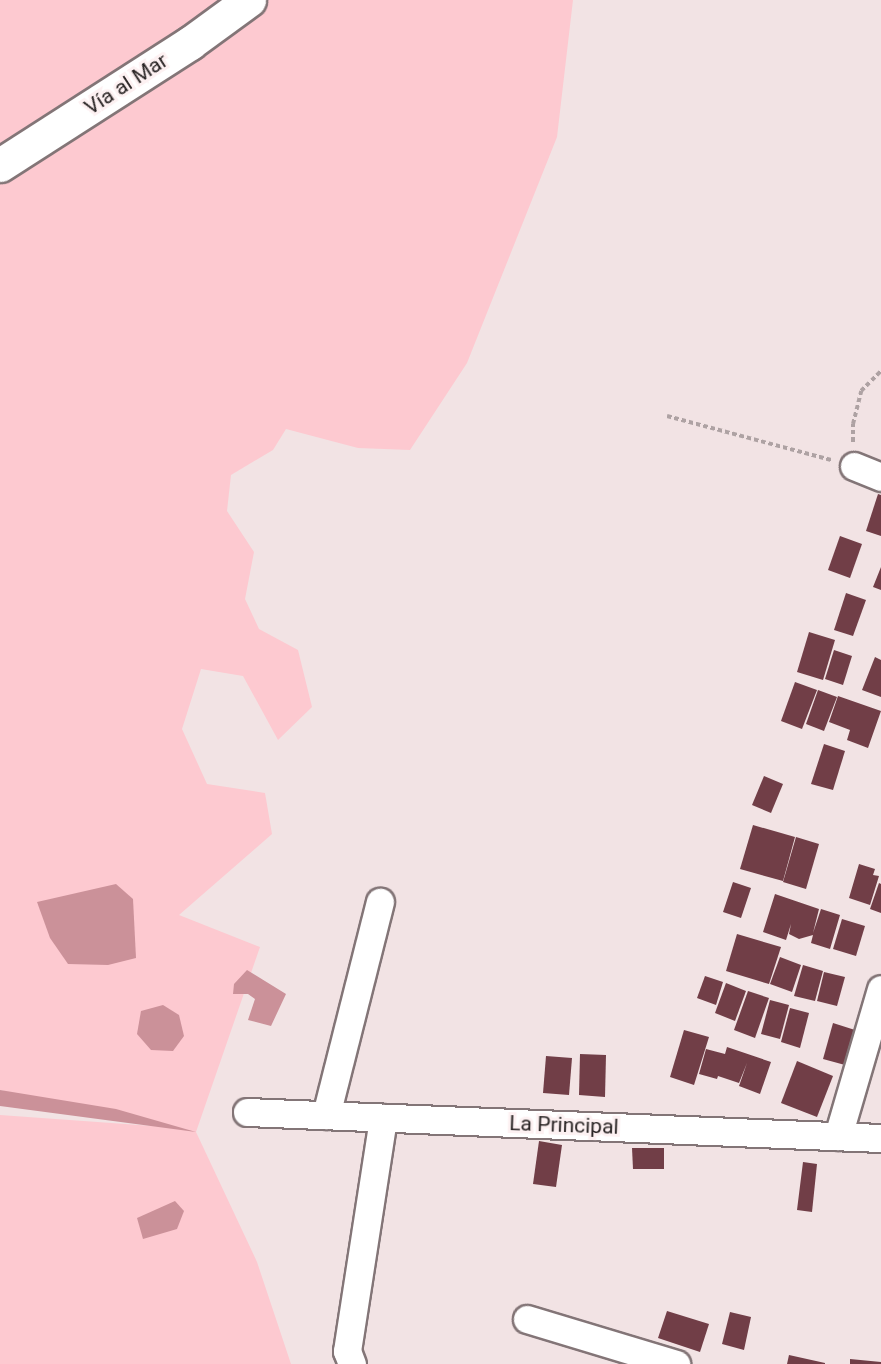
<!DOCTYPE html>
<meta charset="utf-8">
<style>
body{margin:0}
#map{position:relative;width:881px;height:1364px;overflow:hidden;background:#f2e3e4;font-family:Roboto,sans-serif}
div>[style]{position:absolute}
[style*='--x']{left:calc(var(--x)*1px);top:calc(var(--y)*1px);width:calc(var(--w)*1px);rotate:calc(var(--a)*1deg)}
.green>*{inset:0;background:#fdc9d0}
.water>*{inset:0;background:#cb9199}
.building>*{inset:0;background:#713e47}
.path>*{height:4px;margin-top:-2px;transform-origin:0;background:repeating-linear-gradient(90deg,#aea2a3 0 4.5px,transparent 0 7.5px)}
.roads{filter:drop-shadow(2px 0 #837577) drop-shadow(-2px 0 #837577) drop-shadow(0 2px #837577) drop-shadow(0 -2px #837577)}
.minor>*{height:27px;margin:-13.5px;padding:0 13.5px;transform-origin:13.5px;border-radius:13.5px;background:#fff}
.highway>*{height:33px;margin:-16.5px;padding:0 16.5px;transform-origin:16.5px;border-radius:16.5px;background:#fff}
span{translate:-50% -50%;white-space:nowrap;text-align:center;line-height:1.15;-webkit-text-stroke:6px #fdf1f2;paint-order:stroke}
.street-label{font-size:21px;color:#282323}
</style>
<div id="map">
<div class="green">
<div style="clip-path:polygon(0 0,573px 0,557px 137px,467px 363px,410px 450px,358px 448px,286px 429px,273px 450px,231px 475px,227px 511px,254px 552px,245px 599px,259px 629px,298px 650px,312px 707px,278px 740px,243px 676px,201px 669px,182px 729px,207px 784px,265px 793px,272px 834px,179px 915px,260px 947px,196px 1132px,257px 1262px,291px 1364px,0 1364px,0 1115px,153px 1126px,0 1090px)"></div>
</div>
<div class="water">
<div style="clip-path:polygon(116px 884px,133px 899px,136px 958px,108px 965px,68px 964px,50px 938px,37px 902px)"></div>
<div style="clip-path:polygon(247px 970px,286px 994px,271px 1026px,248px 1020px,255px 999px,248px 994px,233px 994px,234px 984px)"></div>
<div style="clip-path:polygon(163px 1005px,179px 1015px,184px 1036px,173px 1051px,151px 1050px,137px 1034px,141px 1011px)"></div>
<div style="clip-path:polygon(0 1090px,116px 1109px,196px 1132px,0 1106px)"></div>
<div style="clip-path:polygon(175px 1201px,184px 1211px,177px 1229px,143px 1239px,137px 1218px)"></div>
</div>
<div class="building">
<div style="clip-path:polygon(878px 494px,881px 495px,881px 536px,866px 531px)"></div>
<div style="clip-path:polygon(840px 536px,862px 544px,850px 578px,828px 570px)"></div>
<div style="clip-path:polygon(881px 567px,881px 590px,873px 587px)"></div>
<div style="clip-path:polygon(846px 593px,866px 600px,853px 636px,834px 630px)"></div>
<div style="clip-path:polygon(809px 632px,835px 640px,823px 680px,797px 672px)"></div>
<div style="clip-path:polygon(834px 650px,852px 656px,843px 685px,825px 679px)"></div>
<div style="clip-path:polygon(875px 657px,881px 660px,881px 697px,862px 690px)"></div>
<div style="clip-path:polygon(795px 682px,817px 690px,802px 729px,781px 721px)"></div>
<div style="clip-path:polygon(818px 690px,837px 697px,824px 731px,806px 724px)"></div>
<div style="clip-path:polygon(838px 696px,881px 711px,868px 748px,847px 740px,850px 730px,829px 722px)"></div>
<div style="clip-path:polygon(824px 744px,845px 751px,833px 790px,811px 784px)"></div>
<div style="clip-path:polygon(764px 776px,783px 784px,771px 813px,752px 805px)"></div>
<div style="clip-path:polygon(753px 825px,795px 837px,783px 881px,740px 869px)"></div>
<div style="clip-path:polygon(796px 837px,819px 844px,806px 889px,783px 882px)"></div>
<div style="clip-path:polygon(859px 864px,875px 869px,873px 875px,879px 876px,870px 905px,849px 898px)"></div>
<div style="clip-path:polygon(733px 882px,751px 888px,741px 918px,723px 912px)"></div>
<div style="clip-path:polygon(879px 883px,881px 884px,881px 913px,870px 909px)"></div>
<div style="clip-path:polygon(775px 894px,819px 909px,813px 933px,821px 909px,840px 915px,830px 949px,811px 943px,813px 935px,799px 939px,789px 934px,791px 924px,786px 940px,763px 932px)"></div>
<div style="clip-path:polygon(842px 919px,865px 926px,856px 956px,833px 949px)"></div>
<div style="clip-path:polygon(737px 934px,781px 947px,769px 984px,726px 971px)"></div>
<div style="clip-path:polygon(780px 957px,801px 965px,792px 992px,770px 984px)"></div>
<div style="clip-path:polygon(803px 965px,823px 971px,815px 1001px,794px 996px)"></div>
<div style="clip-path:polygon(824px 972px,845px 977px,837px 1006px,817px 1001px)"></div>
<div style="clip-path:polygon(705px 976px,723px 982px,716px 1005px,697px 998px)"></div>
<div style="clip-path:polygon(726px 983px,746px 991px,735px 1021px,715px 1013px)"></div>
<div style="clip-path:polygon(748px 991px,769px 998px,755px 1038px,734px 1030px)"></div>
<div style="clip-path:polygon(770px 1000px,789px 1005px,780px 1039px,761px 1034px)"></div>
<div style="clip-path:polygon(790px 1008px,809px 1013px,800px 1048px,781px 1042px)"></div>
<div style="clip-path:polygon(833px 1023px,855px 1030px,845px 1065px,823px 1059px)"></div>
<div style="clip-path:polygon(684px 1030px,709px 1037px,694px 1085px,670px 1077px)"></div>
<div style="clip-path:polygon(727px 1047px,771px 1062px,760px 1094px,739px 1086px,747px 1063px,739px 1083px,718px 1076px,717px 1079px,699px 1074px,706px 1049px,725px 1054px)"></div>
<div style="clip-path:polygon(580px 1054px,606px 1055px,605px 1097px,579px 1095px)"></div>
<div style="clip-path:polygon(546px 1056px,572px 1058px,569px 1095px,543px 1093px)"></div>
<div style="clip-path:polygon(797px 1061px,833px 1076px,817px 1117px,781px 1103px)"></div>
<div style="clip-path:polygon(539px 1141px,562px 1145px,556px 1187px,533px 1184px)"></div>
<div style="clip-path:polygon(632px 1148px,664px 1148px,664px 1169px,633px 1169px)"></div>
<div style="clip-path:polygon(803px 1162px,817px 1164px,812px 1212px,797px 1210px)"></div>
<div style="clip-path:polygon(667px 1311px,709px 1324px,700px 1352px,658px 1338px)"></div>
<div style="clip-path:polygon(730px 1312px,751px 1317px,744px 1350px,722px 1344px)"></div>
<div style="clip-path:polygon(789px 1355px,825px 1363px,825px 1364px,787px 1364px)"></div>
<div style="clip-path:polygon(850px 1359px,881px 1362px,881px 1364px,850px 1364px)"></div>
</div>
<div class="path">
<div style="--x:667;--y:416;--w:170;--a:15"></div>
<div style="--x:853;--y:442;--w:18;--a:-90"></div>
<div style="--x:853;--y:424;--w:34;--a:-76"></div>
<div style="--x:861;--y:391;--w:28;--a:-45"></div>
</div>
<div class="roads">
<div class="minor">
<div style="--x:854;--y:466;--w:29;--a:22"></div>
<div style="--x:247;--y:1112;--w:635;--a:2.35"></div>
<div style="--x:326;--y:1115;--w:220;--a:-75.8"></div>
<div style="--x:838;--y:1136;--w:153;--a:-73.7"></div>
<div style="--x:527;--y:1319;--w:156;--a:16.8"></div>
<div style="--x:352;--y:1364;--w:14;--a:-111"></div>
<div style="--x:347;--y:1351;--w:236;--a:-81.2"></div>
</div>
<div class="highway">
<div style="--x:0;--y:165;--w:226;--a:-32.7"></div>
<div style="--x:190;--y:43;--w:73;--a:-36.1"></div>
</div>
</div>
<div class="street-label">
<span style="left:126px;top:84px;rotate:-33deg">Vía al Mar</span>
<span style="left:564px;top:1125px;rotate:2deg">La Principal</span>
</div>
</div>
